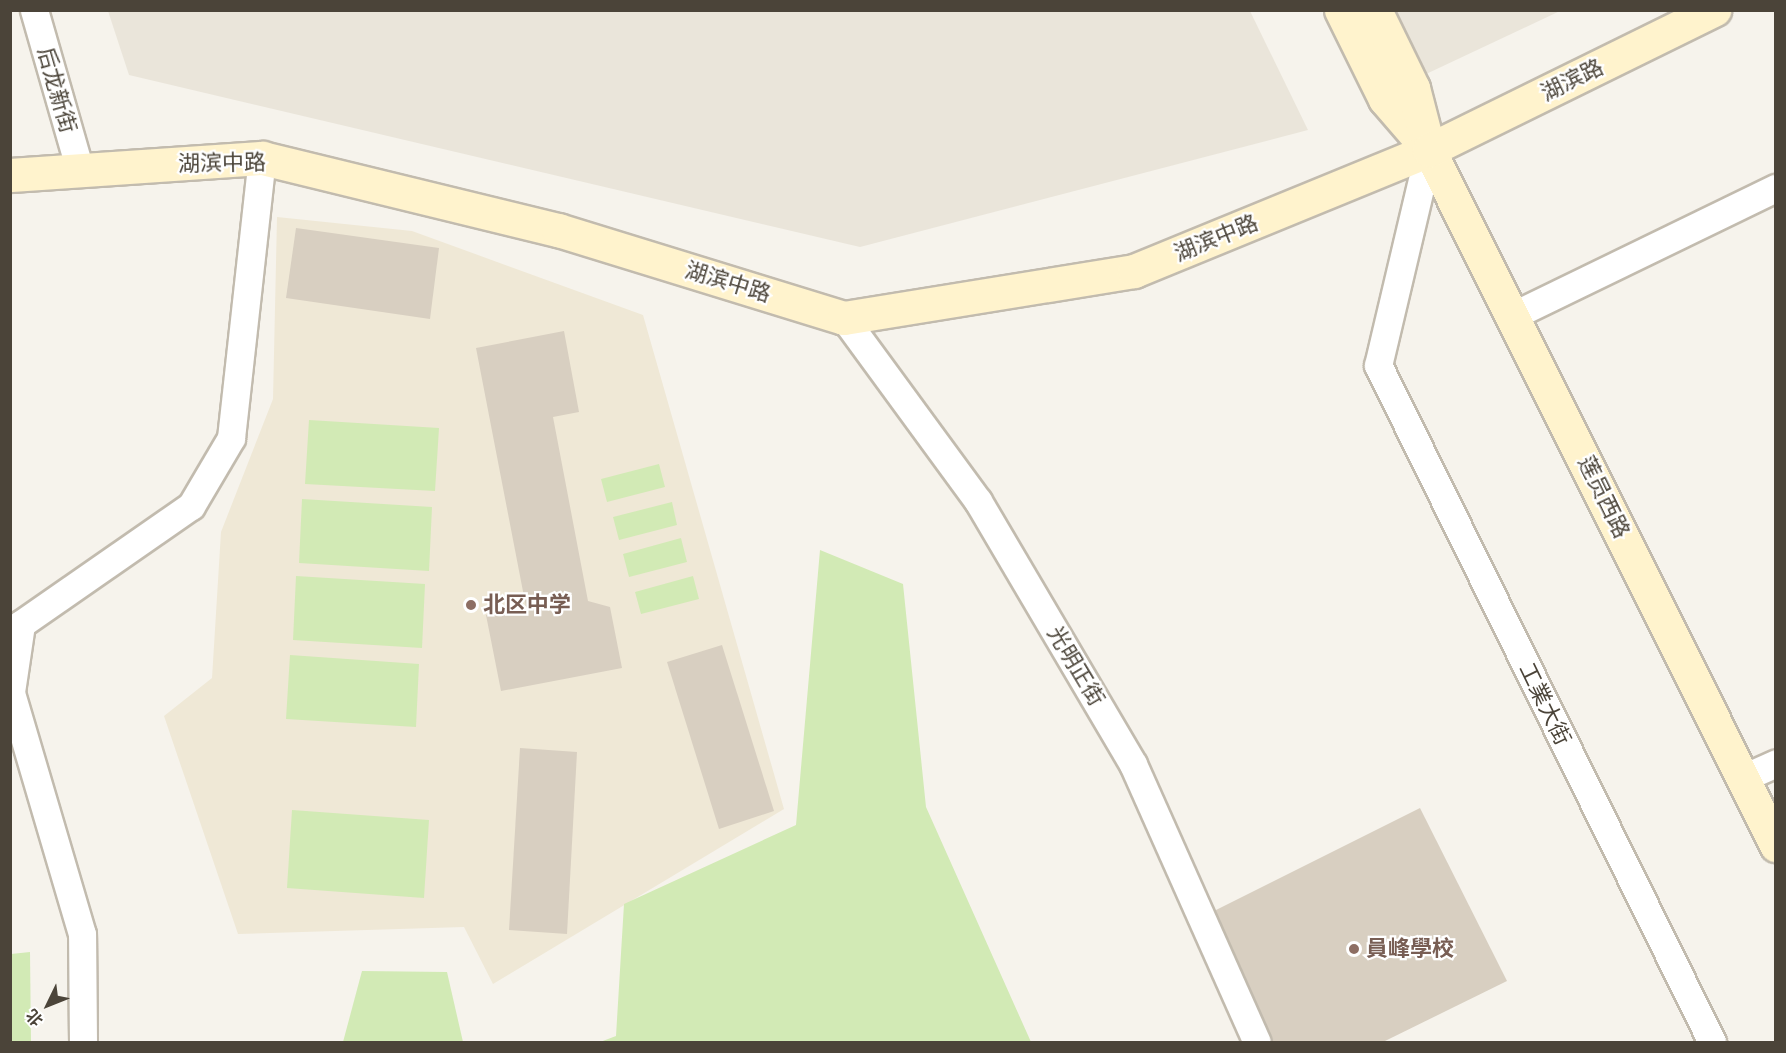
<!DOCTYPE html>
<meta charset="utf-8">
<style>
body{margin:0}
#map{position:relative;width:1786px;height:1053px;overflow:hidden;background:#f6f3ec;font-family:Cabin,"Noto Sans SC",sans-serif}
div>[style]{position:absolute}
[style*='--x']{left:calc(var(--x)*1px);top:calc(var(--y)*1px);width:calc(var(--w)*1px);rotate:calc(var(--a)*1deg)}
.residential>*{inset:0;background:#eae5da}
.education>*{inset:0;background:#efe8d6}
.green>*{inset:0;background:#d2eab5}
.building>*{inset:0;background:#d8cfc1}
.roads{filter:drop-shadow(2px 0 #c2bbae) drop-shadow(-2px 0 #c2bbae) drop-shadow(0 2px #c2bbae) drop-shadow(0 -2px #c2bbae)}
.street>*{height:27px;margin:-13.5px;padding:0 13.5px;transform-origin:13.5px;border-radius:13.5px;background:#fff}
.secondary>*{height:33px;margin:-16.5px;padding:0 16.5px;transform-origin:16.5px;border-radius:16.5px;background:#fff3cd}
.dots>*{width:16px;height:16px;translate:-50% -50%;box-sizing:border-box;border:3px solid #fff;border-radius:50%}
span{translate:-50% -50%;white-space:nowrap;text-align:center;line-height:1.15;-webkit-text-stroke:4.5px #fff;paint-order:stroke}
.street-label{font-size:22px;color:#4b4439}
.education-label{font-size:22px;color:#785e54;font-weight:700}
.left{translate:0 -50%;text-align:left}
.frame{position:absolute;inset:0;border:12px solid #4b4439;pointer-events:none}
.north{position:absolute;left:18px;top:975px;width:60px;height:60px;-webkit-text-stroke:4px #fff;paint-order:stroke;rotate:227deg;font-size:16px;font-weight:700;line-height:24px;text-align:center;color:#4b4439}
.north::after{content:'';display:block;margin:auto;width:21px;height:27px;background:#4b4439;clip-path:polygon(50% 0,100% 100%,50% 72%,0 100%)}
</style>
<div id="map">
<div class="residential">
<div style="clip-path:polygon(108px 11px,1250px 11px,1308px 130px,860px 247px,129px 75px)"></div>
<div style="clip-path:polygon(1397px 11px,1560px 11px,1424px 75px)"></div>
</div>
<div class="education">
<div style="clip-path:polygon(277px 217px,412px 231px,643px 315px,784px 809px,493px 984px,464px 927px,238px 934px,164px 716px,212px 678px,221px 532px,273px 399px)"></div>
</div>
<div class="green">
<div style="clip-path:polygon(309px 420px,439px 428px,435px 491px,305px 484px)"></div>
<div style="clip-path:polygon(659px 464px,665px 487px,607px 502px,601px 479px)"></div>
<div style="clip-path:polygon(302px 499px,432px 507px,429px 571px,299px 563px)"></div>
<div style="clip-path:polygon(672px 502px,677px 525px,619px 540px,613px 517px)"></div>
<div style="clip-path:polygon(681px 538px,687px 562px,629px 577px,623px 554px)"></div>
<div style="clip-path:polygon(820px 550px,903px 584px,926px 807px,1031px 1042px,600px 1042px,616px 1036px,624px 904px,796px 825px)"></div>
<div style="clip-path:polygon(296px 576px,425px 584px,422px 648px,293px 640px)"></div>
<div style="clip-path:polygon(693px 576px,699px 599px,641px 614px,635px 592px)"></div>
<div style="clip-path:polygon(290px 655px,419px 664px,416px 727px,286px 719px)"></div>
<div style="clip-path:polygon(292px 810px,429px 820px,424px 898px,287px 888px)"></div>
<div style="clip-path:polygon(30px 952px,31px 1042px,11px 1042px,11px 954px)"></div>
<div style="clip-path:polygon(362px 971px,447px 972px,463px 1042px,343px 1042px)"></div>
</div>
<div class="building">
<div style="clip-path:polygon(296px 228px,439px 248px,430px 319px,286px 298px)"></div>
<div style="clip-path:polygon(564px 331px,579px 412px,553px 417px,588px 601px,610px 607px,622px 668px,501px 691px,486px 615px,526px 607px,476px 348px)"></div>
<div style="clip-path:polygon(722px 645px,774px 811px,719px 829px,667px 662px)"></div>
<div style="clip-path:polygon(520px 748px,577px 752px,567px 934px,509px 930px)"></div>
<div style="clip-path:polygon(1420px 808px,1507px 981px,1383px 1042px,1265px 1042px,1202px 917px)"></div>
</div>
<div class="roads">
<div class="street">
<div style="--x:34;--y:10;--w:166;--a:74"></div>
<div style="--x:1429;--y:150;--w:221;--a:103.3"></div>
<div style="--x:1378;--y:365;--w:755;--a:63.74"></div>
<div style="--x:1514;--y:315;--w:291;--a:-25.9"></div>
<div style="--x:844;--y:318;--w:227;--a:53.8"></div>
<div style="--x:978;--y:501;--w:305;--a:59.5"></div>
<div style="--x:1133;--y:764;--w:304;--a:66"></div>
<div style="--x:1743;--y:778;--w:36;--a:-24"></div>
<div style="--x:83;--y:1042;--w:108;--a:-90.5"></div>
<div style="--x:82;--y:934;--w:252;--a:-106.4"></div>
<div style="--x:11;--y:692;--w:69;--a:-81.6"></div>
<div style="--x:21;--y:624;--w:207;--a:-34.8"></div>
<div style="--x:191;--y:506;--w:79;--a:-59.5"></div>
<div style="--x:231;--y:438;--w:282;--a:-83.7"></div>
</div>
<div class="secondary">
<div style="--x:1341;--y:10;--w:99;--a:63.7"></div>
<div style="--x:1385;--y:99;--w:60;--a:49.1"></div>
<div style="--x:1375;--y:10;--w:87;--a:64"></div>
<div style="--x:1413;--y:88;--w:64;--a:75.5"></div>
<div style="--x:1429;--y:150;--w:777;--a:63.47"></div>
<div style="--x:10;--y:175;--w:253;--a:-3.9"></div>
<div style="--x:262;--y:158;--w:305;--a:13.7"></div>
<div style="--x:558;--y:230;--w:299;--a:17.1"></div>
<div style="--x:844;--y:318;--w:294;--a:-9.2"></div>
<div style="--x:1134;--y:271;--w:319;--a:-22.3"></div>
<div style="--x:1429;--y:150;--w:318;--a:-26.2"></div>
</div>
</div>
<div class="dots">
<div style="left:471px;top:605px;background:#8d6e63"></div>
<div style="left:1354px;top:949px;background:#8d6e63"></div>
</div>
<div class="street-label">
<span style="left:1572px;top:80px;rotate:-26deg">湖滨路</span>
<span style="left:57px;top:90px;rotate:74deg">后龙新街</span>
<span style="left:222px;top:163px;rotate:-1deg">湖滨中路</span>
<span style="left:1216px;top:238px;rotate:-22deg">湖滨中路</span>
<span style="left:728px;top:282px;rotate:17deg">湖滨中路</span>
<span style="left:1604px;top:497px;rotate:64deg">莲员西路</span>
<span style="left:1076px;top:666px;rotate:59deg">光明正街</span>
<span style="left:1545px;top:704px;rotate:64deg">工業大街</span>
</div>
<div class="education-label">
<span class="left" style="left:483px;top:605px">北区中学</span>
<span class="left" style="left:1366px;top:949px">員峰學校</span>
</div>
<div class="frame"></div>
<div class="north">北</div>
</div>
